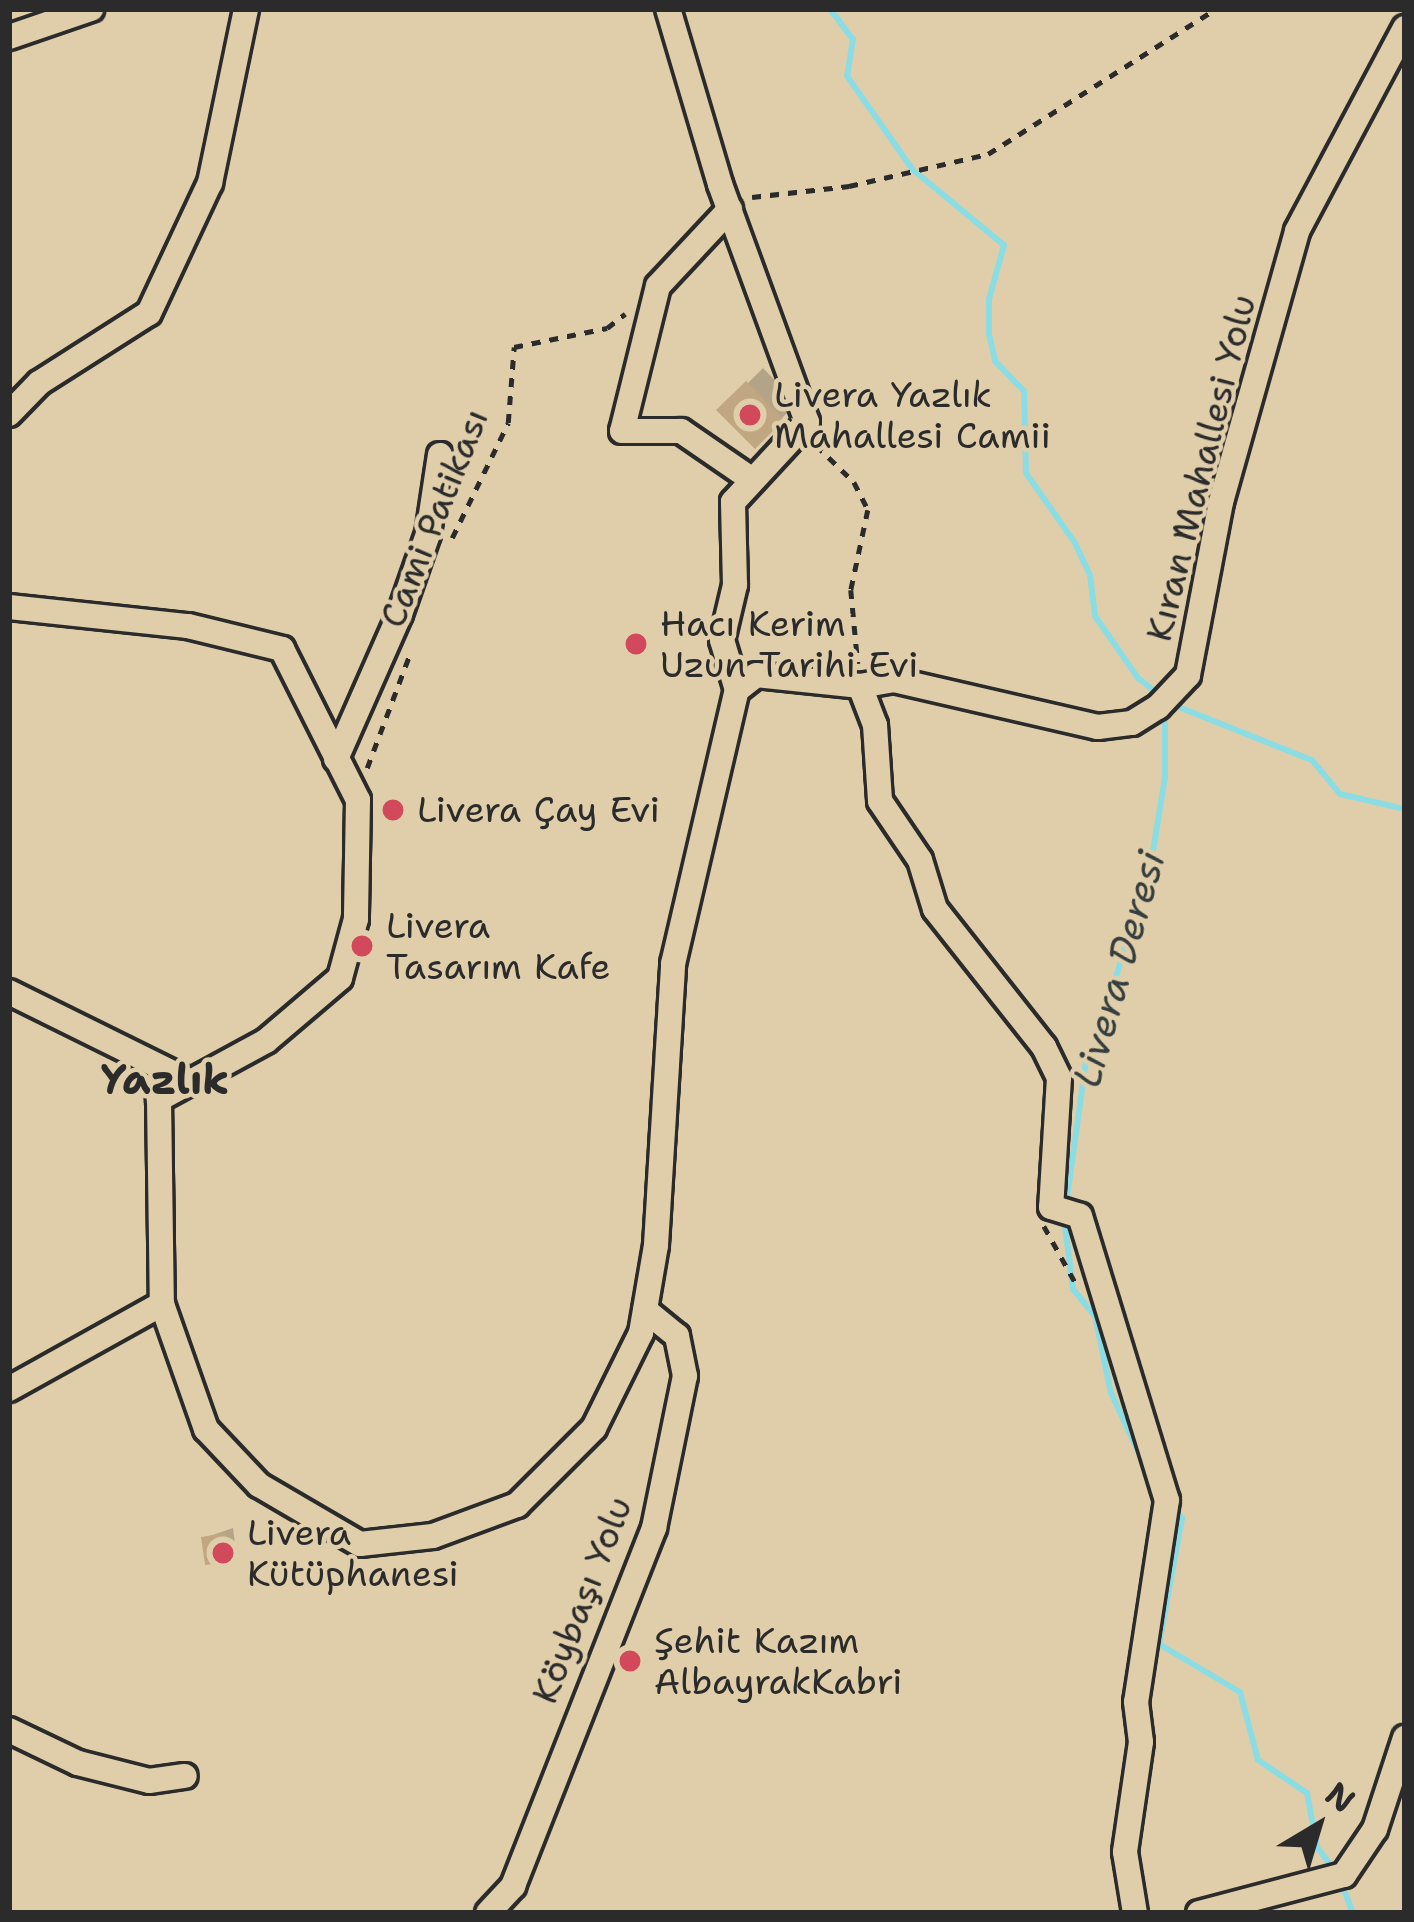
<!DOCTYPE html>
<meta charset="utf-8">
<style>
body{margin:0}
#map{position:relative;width:1414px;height:1922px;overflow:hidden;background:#e0ceab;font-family:"Shantell Sans",sans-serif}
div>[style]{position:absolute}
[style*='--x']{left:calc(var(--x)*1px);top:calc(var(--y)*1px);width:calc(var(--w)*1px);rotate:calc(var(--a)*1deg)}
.shadow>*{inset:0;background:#0003}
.stream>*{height:6px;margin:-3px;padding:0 3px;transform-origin:3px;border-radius:3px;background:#8cdde3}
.building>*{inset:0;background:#c1a781}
.path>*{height:4.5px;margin-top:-2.25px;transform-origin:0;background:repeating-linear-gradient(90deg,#2b2b2b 0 9px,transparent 0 18px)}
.roads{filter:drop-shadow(3px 0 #2b2b2b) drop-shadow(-3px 0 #2b2b2b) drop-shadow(0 3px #2b2b2b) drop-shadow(0 -3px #2b2b2b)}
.minor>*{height:24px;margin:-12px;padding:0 12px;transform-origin:12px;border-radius:12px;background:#e0ceab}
.dots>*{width:33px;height:33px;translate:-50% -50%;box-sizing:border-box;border:6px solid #e0ceab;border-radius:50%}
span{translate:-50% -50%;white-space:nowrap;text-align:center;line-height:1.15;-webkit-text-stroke:9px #e0ceab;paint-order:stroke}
.poi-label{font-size:36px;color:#2b2b2b}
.left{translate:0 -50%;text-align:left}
.street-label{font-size:36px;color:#2b2b2b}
.water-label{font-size:39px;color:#353d3d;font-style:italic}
.quarter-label{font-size:42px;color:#2b2b2b;font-weight:700}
.frame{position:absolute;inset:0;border:12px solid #2b2b2b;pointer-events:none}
.north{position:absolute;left:1258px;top:1766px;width:120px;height:120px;-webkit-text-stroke:9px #e0ceab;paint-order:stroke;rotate:38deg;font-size:33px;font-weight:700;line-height:48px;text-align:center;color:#2b2b2b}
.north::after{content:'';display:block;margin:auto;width:42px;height:54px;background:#2b2b2b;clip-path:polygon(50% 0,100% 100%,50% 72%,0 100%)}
</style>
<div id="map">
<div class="shadow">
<div style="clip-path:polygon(763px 368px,797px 403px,755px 445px,721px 410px)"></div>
<div style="clip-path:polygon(233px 1528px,236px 1552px,229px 1559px,204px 1538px)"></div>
</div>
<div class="stream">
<div style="--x:830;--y:9;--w:38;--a:53"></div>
<div style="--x:853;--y:39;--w:37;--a:99"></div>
<div style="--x:847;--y:76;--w:113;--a:55"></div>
<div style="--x:912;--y:169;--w:119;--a:39.6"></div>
<div style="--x:1004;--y:245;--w:56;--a:105.5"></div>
<div style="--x:989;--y:299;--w:35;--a:90"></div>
<div style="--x:989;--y:334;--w:28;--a:77"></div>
<div style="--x:995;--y:361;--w:42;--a:46"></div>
<div style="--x:1024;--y:391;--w:82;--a:88.6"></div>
<div style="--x:1026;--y:473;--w:85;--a:55"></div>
<div style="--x:1075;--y:543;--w:35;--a:65"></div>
<div style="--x:1090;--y:575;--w:41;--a:83"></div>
<div style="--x:1095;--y:616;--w:75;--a:55.3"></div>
<div style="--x:1138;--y:678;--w:29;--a:38"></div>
<div style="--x:1171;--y:704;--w:152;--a:21.7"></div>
<div style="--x:1312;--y:760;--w:44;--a:50.5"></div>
<div style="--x:1340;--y:794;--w:67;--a:13"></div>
<div style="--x:1066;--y:1205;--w:145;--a:-82.1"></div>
<div style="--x:1086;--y:1061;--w:50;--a:-59.8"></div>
<div style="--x:1111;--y:1018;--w:31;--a:-86"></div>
<div style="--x:1113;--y:987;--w:142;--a:-73.6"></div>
<div style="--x:1153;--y:851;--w:75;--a:-80.8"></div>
<div style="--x:1165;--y:777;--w:68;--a:-90"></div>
<div style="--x:1064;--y:1218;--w:72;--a:82.8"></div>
<div style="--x:1073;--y:1289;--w:35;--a:51"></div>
<div style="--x:1095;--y:1316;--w:79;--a:78.3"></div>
<div style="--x:1111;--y:1393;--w:81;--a:65"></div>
<div style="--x:1172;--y:1507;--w:15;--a:48"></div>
<div style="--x:1182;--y:1518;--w:128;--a:100.3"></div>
<div style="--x:1159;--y:1644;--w:94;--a:30.7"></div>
<div style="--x:1240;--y:1692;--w:70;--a:75.2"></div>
<div style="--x:1258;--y:1760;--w:59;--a:34"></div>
<div style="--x:1307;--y:1793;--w:55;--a:79.5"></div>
<div style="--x:1317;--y:1847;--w:30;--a:53"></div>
<div style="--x:1341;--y:1882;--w:33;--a:69"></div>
</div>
<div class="building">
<div style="clip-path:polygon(746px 381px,784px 420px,755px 449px,716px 410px)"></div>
<div style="clip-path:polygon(226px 1533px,231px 1562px,205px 1565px,201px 1537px)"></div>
</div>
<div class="path">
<div style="--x:752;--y:197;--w:98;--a:-6.5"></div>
<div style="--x:849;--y:186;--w:143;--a:-13"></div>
<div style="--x:988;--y:154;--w:270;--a:-32.5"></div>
<div style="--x:816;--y:445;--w:53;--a:44.2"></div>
<div style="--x:854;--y:482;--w:31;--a:63"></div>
<div style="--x:868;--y:510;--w:82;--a:102"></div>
<div style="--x:851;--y:590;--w:74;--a:84.6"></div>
<div style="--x:452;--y:538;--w:128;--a:-64"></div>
<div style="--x:508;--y:423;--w:76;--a:-85.5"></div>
<div style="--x:514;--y:347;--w:95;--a:-11.5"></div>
<div style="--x:607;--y:328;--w:23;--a:-38"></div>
<div style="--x:367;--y:768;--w:120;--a:-69.4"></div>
<div style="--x:1044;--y:1226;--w:64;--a:61"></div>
</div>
<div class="roads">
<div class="minor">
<div style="--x:9;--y:37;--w:87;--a:-18.9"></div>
<div style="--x:730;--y:209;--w:105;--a:133.1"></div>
<div style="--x:658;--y:286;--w:149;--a:103.9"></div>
<div style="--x:622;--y:431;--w:59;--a:0"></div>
<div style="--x:681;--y:431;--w:85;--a:34.4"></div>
<div style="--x:9;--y:414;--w:43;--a:-45.9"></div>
<div style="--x:39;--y:383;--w:130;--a:-32.5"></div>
<div style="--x:149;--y:313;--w:144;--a:-64.9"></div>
<div style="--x:210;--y:183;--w:178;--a:-78.3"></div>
<div style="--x:9;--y:607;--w:180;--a:6.1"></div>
<div style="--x:188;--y:626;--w:97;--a:13.7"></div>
<div style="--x:282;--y:649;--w:169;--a:63.3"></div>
<div style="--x:358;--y:800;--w:119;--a:91"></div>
<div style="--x:356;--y:919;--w:61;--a:105.2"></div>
<div style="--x:340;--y:978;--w:97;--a:139.6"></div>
<div style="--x:266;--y:1041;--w:122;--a:151.5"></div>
<div style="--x:159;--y:1099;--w:205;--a:89.2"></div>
<div style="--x:162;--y:1304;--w:133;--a:70.6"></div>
<div style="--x:206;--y:1429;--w:77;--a:46.6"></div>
<div style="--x:259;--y:1485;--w:117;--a:30.3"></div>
<div style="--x:360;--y:1544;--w:73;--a:-6.3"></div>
<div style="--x:433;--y:1536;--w:90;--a:-20.3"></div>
<div style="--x:517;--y:1505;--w:109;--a:-45"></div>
<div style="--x:594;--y:1428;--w:106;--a:-63.7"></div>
<div style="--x:641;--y:1333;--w:89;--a:-80.3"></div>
<div style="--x:656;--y:1245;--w:282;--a:-86.5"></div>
<div style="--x:673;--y:964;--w:281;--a:-76.9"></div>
<div style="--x:737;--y:690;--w:52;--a:-106.7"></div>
<div style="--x:722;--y:640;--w:57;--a:-76.7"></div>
<div style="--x:735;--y:585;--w:83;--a:-91.4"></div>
<div style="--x:733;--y:502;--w:109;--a:-47.2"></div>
<div style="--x:807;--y:422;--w:253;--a:-110.1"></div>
<div style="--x:720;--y:184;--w:183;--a:-106.5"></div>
<div style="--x:860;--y:686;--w:42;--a:69"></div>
<div style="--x:875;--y:725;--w:76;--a:86.2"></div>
<div style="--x:880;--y:801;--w:71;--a:55.9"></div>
<div style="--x:920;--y:860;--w:51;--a:73"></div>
<div style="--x:935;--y:909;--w:176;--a:51.7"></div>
<div style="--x:1044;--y:1047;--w:34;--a:64"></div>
<div style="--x:1059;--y:1078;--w:129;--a:93.5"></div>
<div style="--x:1051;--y:1207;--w:30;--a:17"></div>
<div style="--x:1080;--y:1216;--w:297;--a:73"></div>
<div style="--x:1167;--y:1500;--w:204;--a:98.7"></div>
<div style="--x:1136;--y:1702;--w:40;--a:82.9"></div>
<div style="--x:1141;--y:1742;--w:111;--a:98.3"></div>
<div style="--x:1125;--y:1852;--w:62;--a:80.7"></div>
<div style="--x:737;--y:690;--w:24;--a:-38"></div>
<div style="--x:756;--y:675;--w:105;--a:6"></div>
<div style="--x:860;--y:686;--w:35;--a:-10"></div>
<div style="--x:894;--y:680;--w:209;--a:13"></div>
<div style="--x:1098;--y:727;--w:34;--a:-7"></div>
<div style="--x:1132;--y:723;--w:31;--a:-32"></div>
<div style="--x:1158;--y:707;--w:44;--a:-46.8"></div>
<div style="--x:1188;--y:675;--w:176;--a:-79.2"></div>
<div style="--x:1221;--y:502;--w:281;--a:-74.3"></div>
<div style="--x:1297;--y:231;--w:230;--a:-62"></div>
<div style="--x:336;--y:759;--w:158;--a:-66.2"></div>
<div style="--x:400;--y:614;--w:85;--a:-70.7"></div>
<div style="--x:428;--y:534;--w:80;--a:-81.4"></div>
<div style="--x:9;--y:992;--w:196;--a:26.3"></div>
<div style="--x:9;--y:1389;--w:175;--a:-29.1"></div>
<div style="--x:9;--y:1730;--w:76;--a:25.6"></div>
<div style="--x:78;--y:1763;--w:73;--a:14.2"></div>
<div style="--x:149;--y:1781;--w:36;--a:-8"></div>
<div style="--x:488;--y:1913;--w:37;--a:-47"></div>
<div style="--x:513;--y:1886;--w:385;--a:-68.5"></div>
<div style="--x:654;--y:1528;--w:155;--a:-78.5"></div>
<div style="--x:685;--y:1376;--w:41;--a:-101.3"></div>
<div style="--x:677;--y:1336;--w:41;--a:-140.9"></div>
<div style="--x:1199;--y:1913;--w:150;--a:-14.7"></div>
<div style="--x:1344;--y:1875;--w:55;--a:-56"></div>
<div style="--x:1375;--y:1829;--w:96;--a:-71.8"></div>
</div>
</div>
<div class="dots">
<div style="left:750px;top:415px;background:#d1495b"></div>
<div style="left:636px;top:644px;background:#d1495b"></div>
<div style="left:393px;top:810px;background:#d1495b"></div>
<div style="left:362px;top:946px;background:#d1495b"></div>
<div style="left:223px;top:1553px;background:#d1495b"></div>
<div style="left:630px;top:1661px;background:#d1495b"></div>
</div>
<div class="poi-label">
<span class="left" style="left:774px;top:415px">Livera Yazlık<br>Mahallesi Camii</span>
<span class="left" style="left:660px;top:644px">Hacı Kerim<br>Uzun Tarihi Evi</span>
<span class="left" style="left:417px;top:810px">Livera Çay Evi</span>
<span class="left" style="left:386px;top:946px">Livera<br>Tasarım Kafe</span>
<span class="left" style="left:247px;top:1553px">Livera<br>Kütüphanesi</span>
<span class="left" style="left:654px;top:1661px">Şehit Kazım<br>AlbayrakKabri</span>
</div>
<div class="street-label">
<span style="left:1201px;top:468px;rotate:-76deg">Kıran Mahallesi Yolu</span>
<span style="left:434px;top:518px;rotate:-68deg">Cami Patikası</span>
<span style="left:582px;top:1600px;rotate:-69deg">Köybaşı Yolu</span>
</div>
<div class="water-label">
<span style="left:1119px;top:969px;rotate:-74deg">Livera Deresi</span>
</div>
<div class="quarter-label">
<span style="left:165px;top:1079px">Yazlık</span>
</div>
<div class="frame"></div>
<div class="north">N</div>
</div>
